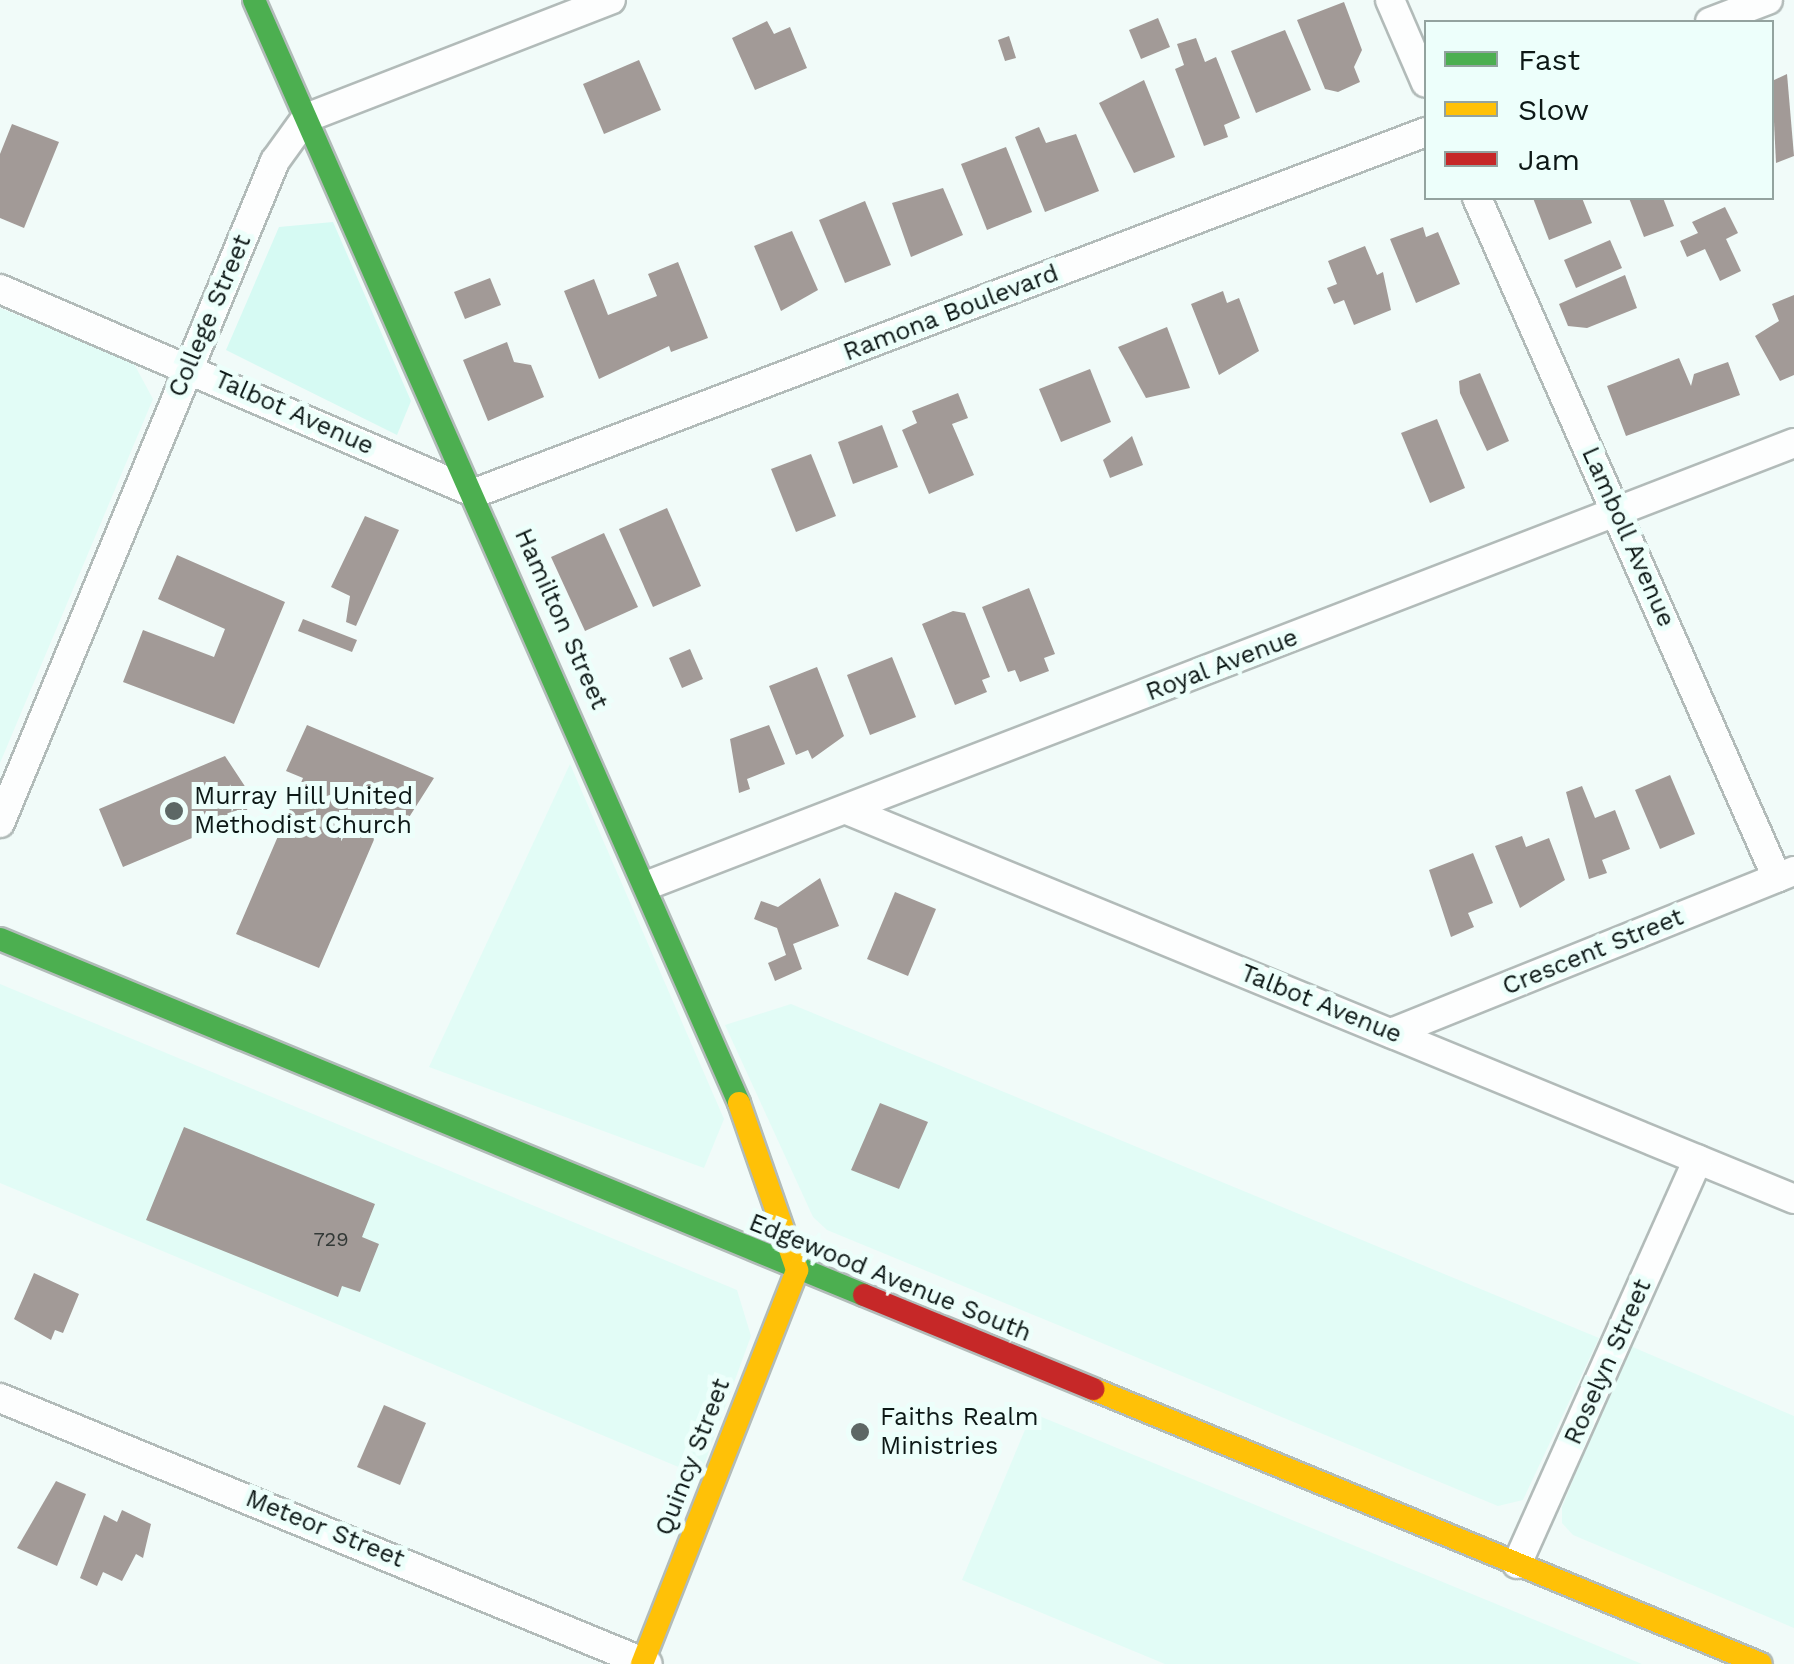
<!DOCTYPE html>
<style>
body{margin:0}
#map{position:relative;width:1794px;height:1664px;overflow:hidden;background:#f1fbf9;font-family:"Work Sans",sans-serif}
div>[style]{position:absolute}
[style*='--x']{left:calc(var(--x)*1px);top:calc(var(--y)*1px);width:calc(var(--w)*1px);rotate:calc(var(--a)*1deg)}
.built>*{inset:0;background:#e2fcf6}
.green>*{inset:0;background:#d6faf3}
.building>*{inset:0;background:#a29a97}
.roads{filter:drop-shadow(2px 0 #b2bbb9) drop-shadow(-2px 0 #b2bbb9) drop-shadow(0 2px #b2bbb9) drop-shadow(0 -2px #b2bbb9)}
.street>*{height:28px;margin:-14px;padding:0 14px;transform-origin:14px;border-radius:14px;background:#fdfefe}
.fast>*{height:22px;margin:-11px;padding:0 11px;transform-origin:11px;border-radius:11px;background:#4caf50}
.slow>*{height:22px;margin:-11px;padding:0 11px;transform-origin:11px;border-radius:11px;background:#ffc107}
.jam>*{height:22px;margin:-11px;padding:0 11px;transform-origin:11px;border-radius:11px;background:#c62828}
.dots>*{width:28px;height:28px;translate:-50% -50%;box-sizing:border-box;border:5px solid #edfffb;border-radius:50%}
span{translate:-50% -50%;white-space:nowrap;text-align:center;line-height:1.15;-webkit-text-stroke:10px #edfffb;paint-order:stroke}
.number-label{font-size:20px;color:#323836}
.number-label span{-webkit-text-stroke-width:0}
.street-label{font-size:25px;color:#0d1816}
.poi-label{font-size:25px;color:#0d1816}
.left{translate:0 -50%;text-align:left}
.legend{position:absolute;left:1424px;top:20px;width:350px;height:180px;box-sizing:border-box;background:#edfffb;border:2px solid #93a39f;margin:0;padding:12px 18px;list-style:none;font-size:30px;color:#0d1816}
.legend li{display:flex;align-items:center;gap:20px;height:50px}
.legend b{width:50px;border:2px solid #93a39f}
</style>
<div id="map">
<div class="built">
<div style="clip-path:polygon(0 308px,133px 362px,153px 399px,0 763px)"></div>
<div style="clip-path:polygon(570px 764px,724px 1119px,704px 1168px,429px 1067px)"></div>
<div style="clip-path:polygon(0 984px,737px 1290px,751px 1336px,700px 1476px,0 1183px)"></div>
<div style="clip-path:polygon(791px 1004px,1599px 1338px,1523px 1500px,1498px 1506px,827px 1230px,813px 1217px,725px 1025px)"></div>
<div style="clip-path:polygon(1628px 1345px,1794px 1416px,1794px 1628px,1573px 1535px,1562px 1523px,1562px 1507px)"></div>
<div style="clip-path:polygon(1032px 1413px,1642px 1664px,1165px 1664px,962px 1580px)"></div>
</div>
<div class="green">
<div style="clip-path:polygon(333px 222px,411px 401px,397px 435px,226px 350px,279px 227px)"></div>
</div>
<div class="building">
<div style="clip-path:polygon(1344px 2px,1362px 50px,1354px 67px,1360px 82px,1338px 92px,1325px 89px,1297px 20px)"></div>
<div style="clip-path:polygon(1158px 18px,1170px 47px,1141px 59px,1129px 30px)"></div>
<div style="clip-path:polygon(767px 21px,774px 34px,790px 27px,807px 68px,755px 90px,732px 38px)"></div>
<div style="clip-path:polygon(1285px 30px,1311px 90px,1256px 113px,1231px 51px)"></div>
<div style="clip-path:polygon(1009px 36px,1016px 58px,1005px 61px,998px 40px)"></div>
<div style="clip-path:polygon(1196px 38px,1205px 62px,1216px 57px,1240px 118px,1224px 125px,1228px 137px,1204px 146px,1175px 69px,1184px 65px,1177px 44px)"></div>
<div style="clip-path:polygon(639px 60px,661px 110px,604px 134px,583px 84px)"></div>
<div style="clip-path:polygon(1787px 74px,1794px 156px,1776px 163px,1772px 81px)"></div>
<div style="clip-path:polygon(1144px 80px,1175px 157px,1134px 173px,1099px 103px)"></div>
<div style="clip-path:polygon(12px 124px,59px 142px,24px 228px,0 218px,0 154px)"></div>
<div style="clip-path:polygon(1039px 127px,1046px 143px,1076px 134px,1099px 191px,1045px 212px,1015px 137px)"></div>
<div style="clip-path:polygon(1006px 147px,1032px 212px,987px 230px,961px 164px)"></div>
<div style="clip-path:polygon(943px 188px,963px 235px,911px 257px,892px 203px)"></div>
<div style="clip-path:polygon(1533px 198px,1582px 198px,1592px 223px,1549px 240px)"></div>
<div style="clip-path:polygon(1629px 198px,1663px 198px,1674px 226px,1644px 237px)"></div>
<div style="clip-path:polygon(865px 201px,891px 265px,845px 283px,819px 220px)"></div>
<div style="clip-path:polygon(1725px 207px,1738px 233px,1726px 239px,1741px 271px,1720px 281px,1705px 249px,1687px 257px,1680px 241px,1698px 233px,1692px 222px)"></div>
<div style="clip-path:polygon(1423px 227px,1426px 237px,1438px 232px,1460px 284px,1416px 303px,1390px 239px)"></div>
<div style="clip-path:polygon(792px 231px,818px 290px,781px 311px,754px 246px)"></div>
<div style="clip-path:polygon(1610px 240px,1622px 268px,1576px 288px,1564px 260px)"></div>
<div style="clip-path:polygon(1365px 246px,1377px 275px,1383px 272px,1391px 310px,1354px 325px,1344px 300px,1334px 304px,1327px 288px,1337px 284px,1328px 261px)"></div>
<div style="clip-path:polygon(678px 262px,708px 338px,671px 352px,669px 346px,599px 379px,564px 291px,594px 279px,608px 315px,657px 296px,648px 274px)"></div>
<div style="clip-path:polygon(1625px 275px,1637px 308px,1587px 328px,1568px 326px,1559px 304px)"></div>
<div style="clip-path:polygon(490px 278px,501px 305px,465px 319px,454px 292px)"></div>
<div style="clip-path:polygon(1223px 291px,1227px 303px,1239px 298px,1259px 351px,1219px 375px,1191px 304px)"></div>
<div style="clip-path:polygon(1794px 295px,1794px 375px,1780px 381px,1755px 336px,1779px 321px,1772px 304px)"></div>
<div style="clip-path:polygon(1167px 327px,1190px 388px,1146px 398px,1118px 347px)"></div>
<div style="clip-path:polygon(507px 342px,514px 362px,531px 365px,544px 397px,488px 421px,463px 360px)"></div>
<div style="clip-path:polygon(1679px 358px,1691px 386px,1694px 374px,1728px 362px,1740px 395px,1626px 436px,1607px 386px)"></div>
<div style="clip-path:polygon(1090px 369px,1111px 422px,1061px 442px,1039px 389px)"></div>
<div style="clip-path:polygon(1480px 373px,1509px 441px,1487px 451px,1460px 393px,1459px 381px)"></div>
<div style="clip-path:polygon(958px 393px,968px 418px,952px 424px,974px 475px,929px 494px,902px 430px,917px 423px,912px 411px)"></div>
<div style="clip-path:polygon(1437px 419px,1465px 488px,1430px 503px,1401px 433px)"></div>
<div style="clip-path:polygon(882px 425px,898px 467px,853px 484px,838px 442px)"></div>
<div style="clip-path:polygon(1132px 436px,1143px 465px,1110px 478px,1103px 460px)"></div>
<div style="clip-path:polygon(811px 454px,836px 516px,796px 532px,771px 469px)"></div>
<div style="clip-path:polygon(667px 508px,701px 586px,653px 607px,619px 529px)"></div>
<div style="clip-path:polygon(365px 516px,399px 530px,356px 626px,346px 622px,350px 596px,331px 587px)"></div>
<div style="clip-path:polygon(604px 533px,638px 607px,585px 631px,551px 557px)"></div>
<div style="clip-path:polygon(177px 555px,285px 602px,234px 724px,123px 682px,143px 630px,214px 657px,225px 629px,158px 599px)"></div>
<div style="clip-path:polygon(1029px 588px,1055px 654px,1044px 658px,1049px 671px,1020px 682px,1015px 670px,1008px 672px,982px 607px)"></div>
<div style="clip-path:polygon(953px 611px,965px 613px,990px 677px,982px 680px,987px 692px,955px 705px,922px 624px)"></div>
<div style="clip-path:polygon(303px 619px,357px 640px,352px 652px,298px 631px)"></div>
<div style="clip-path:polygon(690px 649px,703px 679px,682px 688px,669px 658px)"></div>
<div style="clip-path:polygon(892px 657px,916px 717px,870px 735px,847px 675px)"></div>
<div style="clip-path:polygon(817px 667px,844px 736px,812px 759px,808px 750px,796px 755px,769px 686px)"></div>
<div style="clip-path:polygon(307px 725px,434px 778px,406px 822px,385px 814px,319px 968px,236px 934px,303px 778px,286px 771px)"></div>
<div style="clip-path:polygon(769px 725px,785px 764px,747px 779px,750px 789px,739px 793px,730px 739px)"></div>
<div style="clip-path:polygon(225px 756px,248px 791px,241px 794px,249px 814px,123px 867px,99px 809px)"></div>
<div style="clip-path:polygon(1670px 775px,1695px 834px,1660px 849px,1635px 790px)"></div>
<div style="clip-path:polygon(1582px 786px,1595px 818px,1615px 810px,1630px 849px,1602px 860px,1607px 873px,1589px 879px,1566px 792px)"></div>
<div style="clip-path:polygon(1522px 836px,1526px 847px,1549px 838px,1565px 880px,1520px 908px,1495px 846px)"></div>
<div style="clip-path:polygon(1473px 853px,1493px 903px,1468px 913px,1474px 927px,1451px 937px,1429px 870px)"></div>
<div style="clip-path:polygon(820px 878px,839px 926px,793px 944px,802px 969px,775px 981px,768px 963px,786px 955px,777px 928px,754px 919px,761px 901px,778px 907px)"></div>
<div style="clip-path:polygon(895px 892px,936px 909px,908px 976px,867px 959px)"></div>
<div style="clip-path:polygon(880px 1103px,928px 1122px,899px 1189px,851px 1170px)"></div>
<div style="clip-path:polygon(184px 1127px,375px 1204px,362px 1237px,379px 1244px,360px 1292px,342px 1286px,338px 1297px,146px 1220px)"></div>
<div style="clip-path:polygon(34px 1273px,79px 1294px,63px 1333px,55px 1330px,51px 1340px,14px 1319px)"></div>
<div style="clip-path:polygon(384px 1405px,426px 1423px,400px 1485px,357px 1467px)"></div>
<div style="clip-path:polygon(56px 1481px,86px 1494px,57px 1566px,17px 1548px)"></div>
<div style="clip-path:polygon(122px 1510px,151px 1524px,143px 1558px,136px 1554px,122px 1581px,103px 1572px,97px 1586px,80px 1578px,104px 1515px,117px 1522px)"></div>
</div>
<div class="roads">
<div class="street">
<div style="--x:1390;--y:0;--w:90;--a:66.6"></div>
<div style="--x:1710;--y:22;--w:62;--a:-20.8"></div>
<div style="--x:1477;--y:198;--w:743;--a:66.19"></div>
<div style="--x:0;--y:289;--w:517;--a:23.24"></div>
<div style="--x:475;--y:493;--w:1017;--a:-20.79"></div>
<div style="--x:847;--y:810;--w:1024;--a:22.33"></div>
<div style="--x:0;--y:823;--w:717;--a:-67.44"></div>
<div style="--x:275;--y:161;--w:53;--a:-54.2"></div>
<div style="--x:306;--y:118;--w:327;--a:-21.2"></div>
<div style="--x:648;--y:885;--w:1228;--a:-21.09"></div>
<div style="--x:1391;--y:1033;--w:434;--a:-21.9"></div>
<div style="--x:0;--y:1398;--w:700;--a:22.32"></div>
<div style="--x:1517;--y:1564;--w:443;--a:-65.9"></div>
</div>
<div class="fast">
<div style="--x:254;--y:0;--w:1205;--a:66.26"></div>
<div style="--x:0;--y:939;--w:934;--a:22.39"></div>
</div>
<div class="slow">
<div style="--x:739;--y:1103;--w:177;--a:70.8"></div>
<div style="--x:1093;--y:1389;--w:722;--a:22.38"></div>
<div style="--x:642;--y:1664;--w:423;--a:-68.5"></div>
</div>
<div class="jam">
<div style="--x:864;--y:1295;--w:248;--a:22.3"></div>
</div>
</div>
<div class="dots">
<div style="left:174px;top:811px;background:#5d6765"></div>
<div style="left:860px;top:1432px;background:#5d6765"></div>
</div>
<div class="number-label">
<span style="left:331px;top:1239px">729</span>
</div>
<div class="street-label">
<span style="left:951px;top:313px;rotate:-21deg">Ramona Boulevard</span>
<span style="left:210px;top:316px;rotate:-67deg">College Street</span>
<span style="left:294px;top:413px;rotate:24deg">Talbot Avenue</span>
<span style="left:1628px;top:537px;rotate:66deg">Lamboll Avenue</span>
<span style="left:561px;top:619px;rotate:66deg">Hamilton Street</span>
<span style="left:1222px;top:665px;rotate:-21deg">Royal Avenue</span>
<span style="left:1593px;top:952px;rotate:-22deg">Crescent Street</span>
<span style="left:1321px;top:1004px;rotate:22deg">Talbot Avenue</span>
<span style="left:890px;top:1278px;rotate:22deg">Edgewood Avenue South</span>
<span style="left:1608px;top:1362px;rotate:-66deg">Roselyn Street</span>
<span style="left:693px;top:1457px;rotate:-69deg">Quincy Street</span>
<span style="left:325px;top:1529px;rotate:22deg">Meteor Street</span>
</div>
<div class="poi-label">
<span class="left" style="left:194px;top:811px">Murray Hill United<br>Methodist Church</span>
<span class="left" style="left:880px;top:1432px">Faiths Realm<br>Ministries</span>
</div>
<ul class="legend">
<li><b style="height:12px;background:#4caf50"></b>Fast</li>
<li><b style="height:12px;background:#ffc107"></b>Slow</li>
<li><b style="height:12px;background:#c62828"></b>Jam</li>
</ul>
</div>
